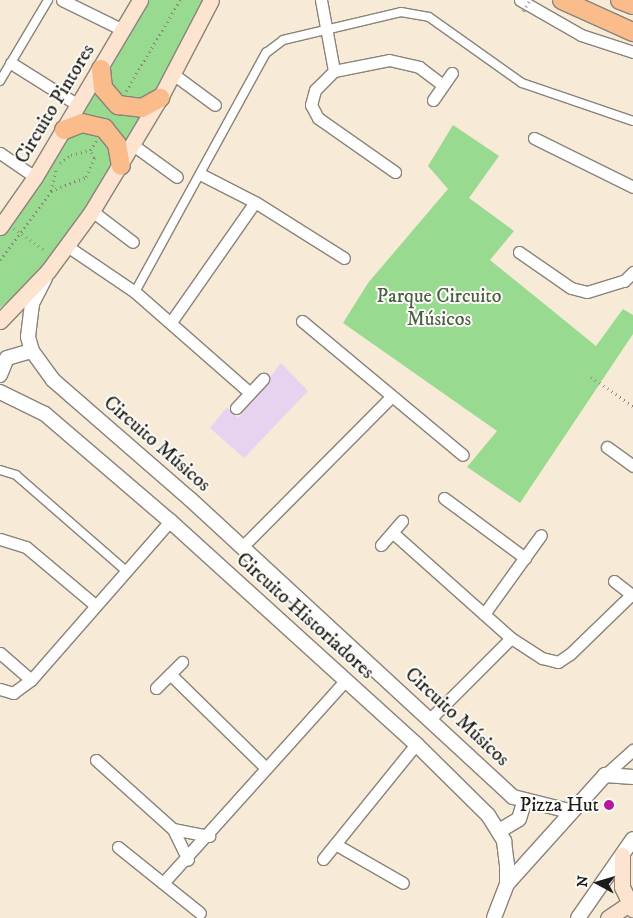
<!DOCTYPE html>
<meta charset="utf-8">
<style>
body{margin:0}
#map{position:relative;width:633px;height:918px;overflow:hidden;background:#f7ead7;font-family:"IM FELL DW Pica",serif}
div>[style]{position:absolute}
[style*='--x']{left:calc(var(--x)*1px);top:calc(var(--y)*1px);width:calc(var(--w)*1px);rotate:calc(var(--a)*1deg)}
.built>*{inset:0;background:#e7d2ef}
.green>*{inset:0;background:#99da91}
.path>*{height:2.5px;margin-top:-1.25px;transform-origin:0;background:repeating-linear-gradient(90deg,#8a837a 0 1px,transparent 0 5px)}
.roads{filter:drop-shadow(1px 0 #8a837a) drop-shadow(-1px 0 #8a837a) drop-shadow(0 1px #8a837a) drop-shadow(0 -1px #8a837a)}
.pedestrian>*{height:8px;margin:-4px;padding:0 4px;transform-origin:4px;border-radius:4px;background:#fff}
.minor>*{height:11px;margin:-5.5px;padding:0 5.5px;transform-origin:5.5px;border-radius:5.5px;background:#fff}
.tertiary>*{height:14px;margin:-7px;padding:0 7px;transform-origin:7px;border-radius:7px;background:#fff}
.secondary>*{height:15px;margin:-7.5px;padding:0 7.5px;transform-origin:7.5px;border-radius:7.5px;background:#fde4d0}
.primary>*{height:18px;margin:-9px;padding:0 9px;transform-origin:9px;border-radius:9px;background:#f9bc8a}
.path-bridge>*{height:2.5px;margin-top:-1.25px;transform-origin:0;background:repeating-linear-gradient(90deg,#8a837a 0 1px,transparent 0 5px)}
.dots>*{width:14px;height:14px;translate:-50% -50%;box-sizing:border-box;border:2px solid #fdfcf7;border-radius:50%}
span{translate:-50% -50%;white-space:nowrap;text-align:center;line-height:1.15;-webkit-text-stroke:4px #fdfcf7;paint-order:stroke}
.street-label{font-size:20px;color:#1c1c1c}
.park-label{font-size:20px;color:#485e45}
.poi-label{font-size:20px;color:#1c1c1c}
.right{translate:-100% -50%;text-align:right}
.north{position:absolute;left:573px;top:858px;width:50px;height:50px;-webkit-text-stroke:4px #fdfcf7;paint-order:stroke;rotate:276deg;font-size:14px;font-weight:700;line-height:20px;text-align:center;color:#1c1c1c}
.north::after{content:'';display:block;margin:auto;width:18px;height:22px;background:#1c1c1c;clip-path:polygon(50% 0,100% 100%,50% 72%,0 100%)}
</style>
<div id="map">
<div class="built">
<div style="clip-path:polygon(281px 363px,308px 391px,244px 458px,210px 428px,227px 407px,238px 418px)"></div>
</div>
<div class="green">
<div style="clip-path:polygon(145px 0,209px 0,138px 133px,40px 273px,0 308px,0 233px)"></div>
<div style="clip-path:polygon(453px 125px,499px 156px,469px 198px,514px 231px,490px 260px,596px 346px,623px 309px,633px 315px,633px 334px,520px 503px,467px 467px,497px 431px,343px 323px,368px 283px,448px 189px,428px 166px)"></div>
</div>
<div class="path">
<div style="--x:126;--y:91;--w:106;--a:-59.3"></div>
<div style="--x:60;--y:163;--w:14;--a:-36"></div>
<div style="--x:71;--y:155;--w:20;--a:-15"></div>
<div style="--x:90;--y:150;--w:11;--a:-56"></div>
<div style="--x:51;--y:191;--w:38;--a:-22"></div>
<div style="--x:86;--y:177;--w:21;--a:-67"></div>
<div style="--x:94;--y:158;--w:9;--a:-117"></div>
<div style="--x:14;--y:228;--w:39;--a:36"></div>
<div style="--x:0;--y:260;--w:86;--a:-53.5"></div>
<div style="--x:51;--y:191;--w:23;--a:-77"></div>
<div style="--x:591;--y:377;--w:51;--a:34.6"></div>
</div>
<div class="roads">
<div class="pedestrian">
<div style="--x:0;--y:81;--w:94;--a:-59.3"></div>
<div style="--x:135;--y:292;--w:273;--a:-61.3"></div>
<div style="--x:266;--y:53;--w:21;--a:-37"></div>
<div style="--x:283;--y:40;--w:121;--a:-13.3"></div>
<div style="--x:401;--y:12;--w:28;--a:10"></div>
<div style="--x:429;--y:17;--w:114;--a:35.4"></div>
<div style="--x:522;--y:83;--w:117;--a:18.9"></div>
<div style="--x:0;--y:470;--w:17;--a:17"></div>
<div style="--x:16;--y:475;--w:145;--a:41.1"></div>
</div>
<div class="minor">
<div style="--x:62;--y:0;--w:68;--a:26.2"></div>
<div style="--x:321;--y:0;--w:72;--a:79.6"></div>
<div style="--x:520;--y:0;--w:70;--a:29.8"></div>
<div style="--x:581;--y:35;--w:55;--a:18.1"></div>
<div style="--x:11;--y:63;--w:79;--a:32.1"></div>
<div style="--x:173;--y:74;--w:52;--a:36.4"></div>
<div style="--x:433;--y:100;--w:33;--a:-55"></div>
<div style="--x:534;--y:138;--w:110;--a:26.3"></div>
<div style="--x:133;--y:145;--w:54;--a:36"></div>
<div style="--x:0;--y:153;--w:42;--a:34.4"></div>
<div style="--x:395;--y:172;--w:94;--a:-145"></div>
<div style="--x:318;--y:118;--w:15;--a:-118"></div>
<div style="--x:311;--y:105;--w:16;--a:-75"></div>
<div style="--x:315;--y:90;--w:27;--a:-45"></div>
<div style="--x:334;--y:71;--w:56;--a:-11.3"></div>
<div style="--x:389;--y:60;--w:31;--a:13"></div>
<div style="--x:419;--y:67;--w:30;--a:37"></div>
<div style="--x:202;--y:175;--w:59;--a:27"></div>
<div style="--x:255;--y:202;--w:105;--a:32.2"></div>
<div style="--x:92;--y:211;--w:51;--a:37.1"></div>
<div style="--x:67;--y:246;--w:82;--a:34.1"></div>
<div style="--x:135;--y:292;--w:153;--a:41.3"></div>
<div style="--x:519;--y:252;--w:63;--a:34.7"></div>
<div style="--x:571;--y:288;--w:16;--a:14"></div>
<div style="--x:587;--y:292;--w:39;--a:-17"></div>
<div style="--x:624;--y:281;--w:13;--a:-45"></div>
<div style="--x:302;--y:321;--w:209;--a:39.8"></div>
<div style="--x:171;--y:322;--w:146;--a:-55"></div>
<div style="--x:236;--y:408;--w:40;--a:-47"></div>
<div style="--x:607;--y:447;--w:32;--a:36"></div>
<div style="--x:444;--y:498;--w:101;--a:36.5"></div>
<div style="--x:393;--y:533;--w:158;--a:41.7"></div>
<div style="--x:511;--y:638;--w:37;--a:33"></div>
<div style="--x:542;--y:658;--w:16;--a:14"></div>
<div style="--x:558;--y:662;--w:14;--a:-34"></div>
<div style="--x:570;--y:654;--w:86;--a:-44.1"></div>
<div style="--x:0;--y:539;--w:27;--a:17"></div>
<div style="--x:26;--y:547;--w:89;--a:40"></div>
<div style="--x:381;--y:545;--w:32;--a:-49"></div>
<div style="--x:242;--y:547;--w:211;--a:-45.2"></div>
<div style="--x:614;--y:581;--w:24;--a:38"></div>
<div style="--x:484;--y:614;--w:97;--a:-54.2"></div>
<div style="--x:0;--y:653;--w:41;--a:41.1"></div>
<div style="--x:170;--y:674;--w:133;--a:44.4"></div>
<div style="--x:156;--y:688;--w:37;--a:-45"></div>
<div style="--x:0;--y:689;--w:14;--a:17"></div>
<div style="--x:13;--y:693;--w:22;--a:-36"></div>
<div style="--x:31;--y:680;--w:211;--a:-48.8"></div>
<div style="--x:431;--y:718;--w:113;--a:-45"></div>
<div style="--x:96;--y:760;--w:103;--a:41.9"></div>
<div style="--x:173;--y:829;--w:34;--a:64"></div>
<div style="--x:605;--y:775;--w:38;--a:-42"></div>
<div style="--x:173;--y:829;--w:37;--a:11"></div>
<div style="--x:335;--y:844;--w:78;--a:29.8"></div>
<div style="--x:118;--y:847;--w:105;--a:38.8"></div>
<div style="--x:323;--y:859;--w:148;--a:-51"></div>
<div style="--x:163;--y:883;--w:273;--a:-48"></div>
</div>
<div class="tertiary">
<div style="--x:45;--y:278;--w:29;--a:117"></div>
<div style="--x:32;--y:304;--w:33;--a:97"></div>
<div style="--x:28;--y:337;--w:15;--a:74"></div>
<div style="--x:32;--y:351;--w:36;--a:54"></div>
<div style="--x:53;--y:380;--w:181;--a:41"></div>
<div style="--x:190;--y:499;--w:439;--a:42.7"></div>
<div style="--x:513;--y:797;--w:58;--a:14"></div>
<div style="--x:0;--y:375;--w:18;--a:-68"></div>
<div style="--x:7;--y:358;--w:26;--a:-16"></div>
<div style="--x:0;--y:392;--w:50;--a:26.1"></div>
<div style="--x:45;--y:414;--w:165;--a:40.6"></div>
<div style="--x:170;--y:521;--w:332;--a:42.2"></div>
<div style="--x:416;--y:744;--w:101;--a:44.6"></div>
<div style="--x:488;--y:815;--w:31;--a:58"></div>
<div style="--x:504;--y:841;--w:23;--a:83"></div>
<div style="--x:507;--y:864;--w:20;--a:90"></div>
<div style="--x:507;--y:884;--w:36;--a:111"></div>
<div style="--x:499;--y:831;--w:23;--a:-31"></div>
<div style="--x:519;--y:819;--w:17;--a:-73"></div>
<div style="--x:507;--y:884;--w:147;--a:-48"></div>
<div style="--x:605;--y:775;--w:28;--a:4"></div>
<div style="--x:578;--y:918;--w:96;--a:-55.2"></div>
</div>
<div class="secondary">
<div style="--x:0;--y:227;--w:61;--a:-55"></div>
<div style="--x:35;--y:177;--w:206;--a:-59.3"></div>
<div style="--x:0;--y:321;--w:69;--a:-46.2"></div>
<div style="--x:48;--y:271;--w:74;--a:-53.7"></div>
<div style="--x:92;--y:211;--w:132;--a:-59"></div>
<div style="--x:160;--y:98;--w:110;--a:-62.5"></div>
<div style="--x:622;--y:855;--w:32;--a:90"></div>
<div style="--x:622;--y:887;--w:25;--a:64"></div>
<div style="--x:608;--y:918;--w:25;--a:-34"></div>
</div>
<div class="primary">
<div style="--x:562;--y:0;--w:78;--a:24.3"></div>
<div style="--x:620;--y:0;--w:14;--a:21"></div>
<div style="--x:101;--y:69;--w:19;--a:84"></div>
<div style="--x:103;--y:88;--w:23;--a:49"></div>
<div style="--x:118;--y:105;--w:24;--a:7"></div>
<div style="--x:142;--y:108;--w:21;--a:-29"></div>
<div style="--x:64;--y:130;--w:19;--a:-21"></div>
<div style="--x:82;--y:123;--w:23;--a:13"></div>
<div style="--x:104;--y:128;--w:21;--a:51"></div>
<div style="--x:117;--y:144;--w:22;--a:80"></div>
</div>
</div>
<div class="path-bridge">
<div style="--x:523;--y:11;--w:13;--a:-58"></div>
</div>
<div class="dots">
<div style="left:609px;top:805px;background:#b5179e"></div>
</div>
<div class="street-label">
<span style="left:55px;top:104px;rotate:-59deg">Circuito Pintores</span>
<span style="left:157px;top:444px;rotate:41deg">Circuito Músicos</span>
<span style="left:305px;top:616px;rotate:42deg">Circuito Historiadores</span>
<span style="left:457px;top:717px;rotate:43deg">Circuito Músicos</span>
</div>
<div class="park-label">
<span style="left:439px;top:308px">Parque Circuito<br>Músicos</span>
</div>
<div class="poi-label">
<span class="right" style="left:599px;top:805px">Pizza Hut</span>
</div>
<div class="north">N</div>
</div>
